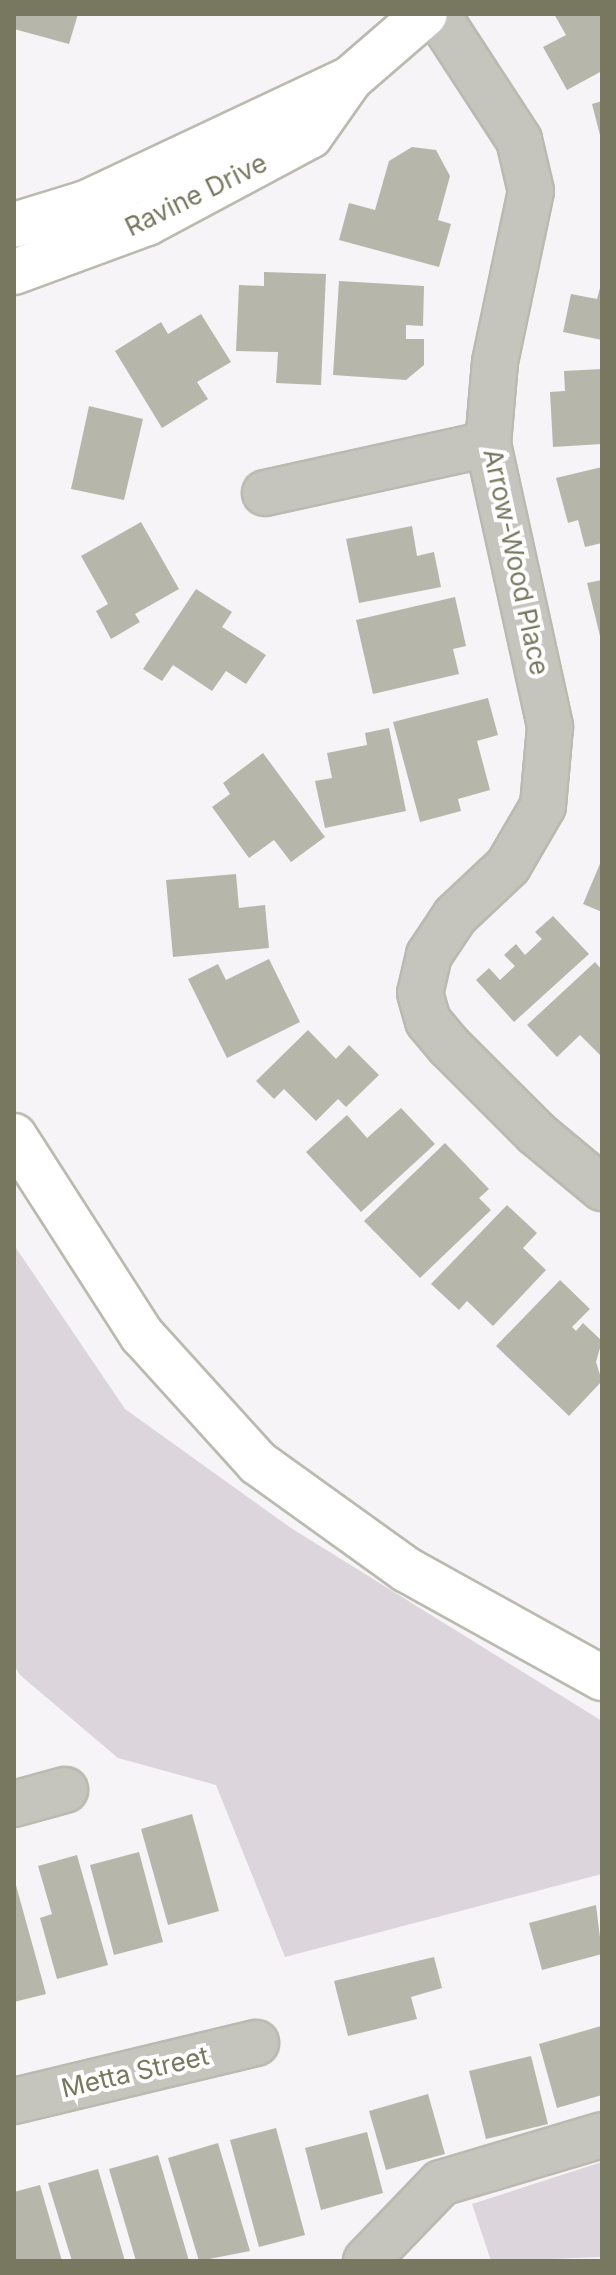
<!DOCTYPE html>
<style>
body{margin:0}
#map{position:relative;width:616px;height:2275px;overflow:hidden;background:#f6f4f7;font-family:Inter,sans-serif}
div>[style]{position:absolute}
[style*='--x']{left:calc(var(--x)*1px);top:calc(var(--y)*1px);width:calc(var(--w)*1px);rotate:calc(var(--a)*1deg)}
.green>*{inset:0;background:#ddd5dc}
.building>*{inset:0;background:#b7b6aa}
.roads{filter:drop-shadow(2px 0 #babab0) drop-shadow(-2px 0 #babab0) drop-shadow(0 2px #babab0) drop-shadow(0 -2px #babab0)}
.street>*{height:44px;margin:-22px;padding:0 22px;transform-origin:22px;border-radius:22px;background:#c5c5be}
.secondary>*{height:44px;margin:-22px;padding:0 22px;transform-origin:22px;border-radius:22px;background:#fff}
span{translate:-50% -50%;white-space:nowrap;text-align:center;line-height:1.15;-webkit-text-stroke:8px #fff;paint-order:stroke}
.street-label{font-size:26px;color:#77785f}
.frame{position:absolute;inset:0;border:16px solid #77785f;pointer-events:none}
</style>
<div id="map">
<div class="green">
<div style="clip-path:polygon(14px 1245px,125px 1409px,291px 1528px,602px 1721px,602px 1874px,285px 1957px,216px 1785px,118px 1758px,20px 1675px,14px 1665px)"></div>
<div style="clip-path:polygon(602px 2162px,602px 2257px,491px 2261px,472px 2204px)"></div>
</div>
<div class="building">
<div style="clip-path:polygon(14px 14px,78px 14px,69px 44px,14px 29px)"></div>
<div style="clip-path:polygon(554px 14px,602px 14px,602px 71px,567px 90px,543px 47px,566px 35px)"></div>
<div style="clip-path:polygon(602px 101px,602px 139px,601px 139px,592px 104px)"></div>
<div style="clip-path:polygon(412px 147px,436px 150px,450px 176px,438px 220px,451px 224px,439px 267px,339px 240px,349px 203px,375px 210px,389px 161px)"></div>
<div style="clip-path:polygon(264px 272px,326px 274px,321px 385px,276px 383px,278px 352px,236px 351px,239px 285px,264px 286px)"></div>
<div style="clip-path:polygon(339px 281px,424px 286px,423px 326px,406px 325px,406px 339px,424px 339px,424px 365px,406px 380px,333px 375px)"></div>
<div style="clip-path:polygon(601px 284px,602px 340px,563px 332px,571px 294px,597px 299px)"></div>
<div style="clip-path:polygon(201px 314px,231px 362px,197px 382px,208px 399px,162px 428px,115px 351px,161px 322px,168px 334px)"></div>
<div style="clip-path:polygon(602px 369px,602px 444px,553px 447px,550px 392px,565px 391px,564px 371px)"></div>
<div style="clip-path:polygon(89px 406px,143px 419px,124px 500px,71px 489px)"></div>
<div style="clip-path:polygon(602px 467px,602px 543px,585px 547px,578px 520px,568px 523px,556px 478px)"></div>
<div style="clip-path:polygon(141px 522px,179px 589px,135px 614px,140px 622px,111px 639px,96px 611px,108px 604px,81px 556px)"></div>
<div style="clip-path:polygon(412px 526px,417px 556px,434px 552px,441px 587px,359px 603px,346px 539px)"></div>
<div style="clip-path:polygon(602px 580px,602px 640px,601px 640px,587px 583px)"></div>
<div style="clip-path:polygon(196px 589px,232px 612px,222px 627px,266px 655px,246px 684px,226px 671px,212px 691px,173px 665px,162px 681px,143px 669px)"></div>
<div style="clip-path:polygon(455px 597px,466px 646px,453px 649px,459px 674px,373px 694px,356px 620px)"></div>
<div style="clip-path:polygon(488px 698px,498px 735px,477px 741px,490px 790px,458px 799px,461px 811px,420px 822px,393px 722px)"></div>
<div style="clip-path:polygon(389px 728px,406px 811px,325px 828px,315px 781px,332px 778px,327px 753px,367px 745px,365px 733px)"></div>
<div style="clip-path:polygon(263px 753px,325px 837px,291px 862px,274px 840px,249px 858px,212px 807px,230px 794px,223px 783px)"></div>
<div style="clip-path:polygon(602px 859px,602px 912px,583px 904px)"></div>
<div style="clip-path:polygon(236px 874px,239px 908px,265px 905px,269px 948px,173px 957px,166px 880px)"></div>
<div style="clip-path:polygon(553px 916px,589px 954px,514px 1022px,476px 980px,489px 968px,500px 980px,515px 966px,504px 955px,516px 944px,525px 955px,542px 939px,535px 932px)"></div>
<div style="clip-path:polygon(269px 959px,300px 1022px,227px 1058px,188px 979px,218px 964px,226px 980px)"></div>
<div style="clip-path:polygon(595px 962px,602px 970px,602px 1057px,580px 1035px,557px 1057px,527px 1025px)"></div>
<div style="clip-path:polygon(308px 1030px,336px 1059px,349px 1045px,379px 1075px,346px 1107px,338px 1099px,316px 1121px,284px 1089px,274px 1099px,256px 1081px)"></div>
<div style="clip-path:polygon(401px 1108px,435px 1144px,361px 1212px,306px 1152px,347px 1115px,367px 1138px)"></div>
<div style="clip-path:polygon(445px 1143px,489px 1189px,479px 1198px,491px 1210px,420px 1278px,364px 1221px)"></div>
<div style="clip-path:polygon(507px 1205px,537px 1233px,523px 1248px,546px 1270px,493px 1326px,467px 1301px,459px 1310px,431px 1284px)"></div>
<div style="clip-path:polygon(560px 1280px,590px 1309px,572px 1327px,576px 1331px,583px 1323px,602px 1341px,596px 1362px,602px 1381px,569px 1416px,496px 1346px)"></div>
<div style="clip-path:polygon(192px 1814px,219px 1911px,168px 1925px,141px 1829px)"></div>
<div style="clip-path:polygon(139px 1852px,163px 1942px,114px 1955px,90px 1865px)"></div>
<div style="clip-path:polygon(77px 1855px,108px 1965px,57px 1979px,40px 1918px,52px 1914px,38px 1866px)"></div>
<div style="clip-path:polygon(14px 1878px,46px 1994px,14px 2002px)"></div>
<div style="clip-path:polygon(596px 1905px,602px 1954px,542px 1970px,529px 1923px)"></div>
<div style="clip-path:polygon(434px 1957px,442px 1988px,411px 1997px,417px 2019px,348px 2036px,334px 1981px)"></div>
<div style="clip-path:polygon(601px 2026px,602px 2095px,557px 2108px,539px 2044px)"></div>
<div style="clip-path:polygon(531px 2056px,548px 2124px,486px 2139px,469px 2071px)"></div>
<div style="clip-path:polygon(428px 2094px,445px 2154px,386px 2170px,369px 2111px)"></div>
<div style="clip-path:polygon(276px 2128px,305px 2235px,259px 2247px,230px 2140px)"></div>
<div style="clip-path:polygon(367px 2132px,383px 2193px,321px 2210px,305px 2148px)"></div>
<div style="clip-path:polygon(218px 2143px,250px 2251px,199px 2261px,168px 2158px)"></div>
<div style="clip-path:polygon(158px 2155px,189px 2261px,136px 2261px,109px 2169px)"></div>
<div style="clip-path:polygon(98px 2169px,125px 2261px,72px 2261px,48px 2183px)"></div>
<div style="clip-path:polygon(40px 2185px,62px 2261px,14px 2261px,14px 2192px)"></div>
</div>
<div class="roads">
<div class="street">
<div style="--x:437;--y:14;--w:150;--a:56.9"></div>
<div style="--x:519;--y:140;--w:52;--a:76.8"></div>
<div style="--x:531;--y:191;--w:175;--a:101.9"></div>
<div style="--x:495;--y:362;--w:82;--a:94.9"></div>
<div style="--x:488;--y:444;--w:290;--a:77.6"></div>
<div style="--x:550;--y:727;--w:79;--a:95.1"></div>
<div style="--x:543;--y:806;--w:69;--a:120.3"></div>
<div style="--x:508;--y:866;--w:73;--a:136.7"></div>
<div style="--x:455;--y:916;--w:47;--a:123.7"></div>
<div style="--x:429;--y:955;--w:39;--a:103"></div>
<div style="--x:420;--y:993;--w:29;--a:74"></div>
<div style="--x:428;--y:1021;--w:33;--a:50"></div>
<div style="--x:449;--y:1046;--w:124;--a:45"></div>
<div style="--x:537;--y:1134;--w:85;--a:39.7"></div>
<div style="--x:265;--y:493;--w:228;--a:-12.4"></div>
<div style="--x:14;--y:1804;--w:53;--a:-15.4"></div>
<div style="--x:14;--y:2101;--w:249;--a:-13.5"></div>
<div style="--x:366;--y:2261;--w:108;--a:-46.1"></div>
<div style="--x:441;--y:2183;--w:168;--a:-16.6"></div>
</div>
<div class="secondary">
<div style="--x:14;--y:225;--w:75;--a:-17"></div>
<div style="--x:86;--y:203;--w:292;--a:-25.2"></div>
<div style="--x:14;--y:272;--w:142;--a:-20.2"></div>
<div style="--x:147;--y:223;--w:185;--a:-28.1"></div>
<div style="--x:310;--y:136;--w:70;--a:-54.9"></div>
<div style="--x:350;--y:79;--w:99;--a:-40.9"></div>
<div style="--x:14;--y:1136;--w:237;--a:57.3"></div>
<div style="--x:142;--y:1335;--w:173;--a:47.8"></div>
<div style="--x:258;--y:1463;--w:183;--a:35.7"></div>
<div style="--x:407;--y:1570;--w:223;--a:29"></div>
</div>
</div>
<div class="street-label">
<span style="left:196px;top:195px;rotate:-26deg">Ravine Drive</span>
<span style="left:516px;top:562px;rotate:78deg">Arrow-Wood Place</span>
<span style="left:135px;top:2072px;rotate:-13deg">Metta Street</span>
</div>
<div class="frame"></div>
</div>
